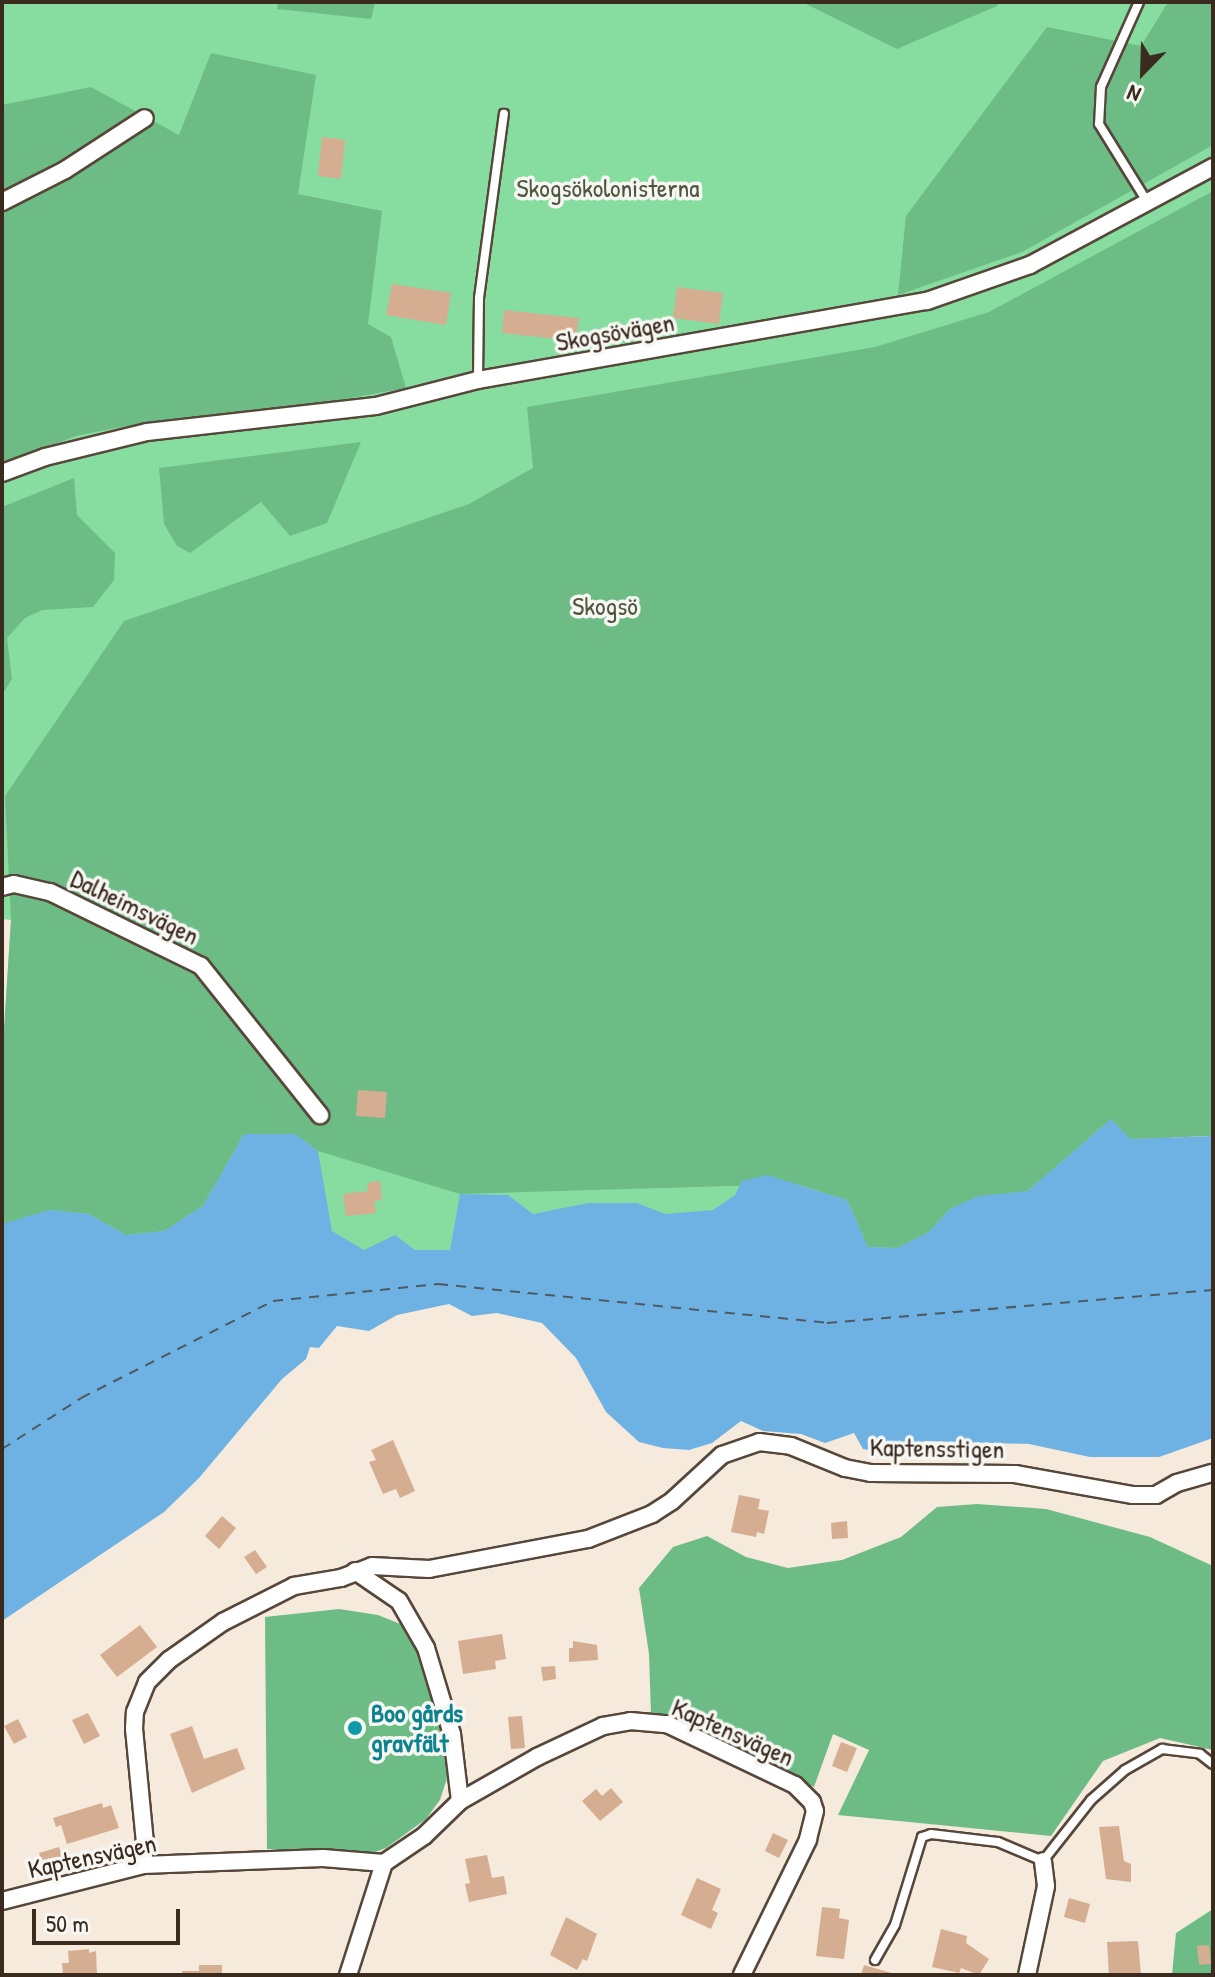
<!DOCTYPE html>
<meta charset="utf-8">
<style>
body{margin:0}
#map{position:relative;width:1215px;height:1977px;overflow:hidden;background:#f5eadc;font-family:"Patrick Hand",sans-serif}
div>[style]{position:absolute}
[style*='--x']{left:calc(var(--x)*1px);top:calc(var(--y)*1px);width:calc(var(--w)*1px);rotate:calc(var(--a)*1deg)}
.green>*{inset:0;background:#87dda0}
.forest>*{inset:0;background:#6dbc86}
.water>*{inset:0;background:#6eb2e3}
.ferry>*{height:2px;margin-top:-1px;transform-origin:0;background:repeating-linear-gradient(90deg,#4d5a63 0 10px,transparent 0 18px)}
.building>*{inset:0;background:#d5ad90}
.roads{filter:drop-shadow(2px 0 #57473a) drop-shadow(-2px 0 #57473a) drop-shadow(0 2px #57473a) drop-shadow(0 -2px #57473a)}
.lane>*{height:8px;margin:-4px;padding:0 4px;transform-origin:4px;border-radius:4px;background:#fff}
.street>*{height:16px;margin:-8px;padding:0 8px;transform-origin:8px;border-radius:8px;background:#fff}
.dots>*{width:22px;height:22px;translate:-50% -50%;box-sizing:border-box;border:4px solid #f6f6f2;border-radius:50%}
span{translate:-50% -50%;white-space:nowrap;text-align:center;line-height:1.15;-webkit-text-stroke:7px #f6f6f2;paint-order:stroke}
.park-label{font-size:26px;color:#4e573e}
.street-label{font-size:26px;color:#3b2a1e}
.culture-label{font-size:26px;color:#0d838f;font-weight:700}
.left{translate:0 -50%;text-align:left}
.frame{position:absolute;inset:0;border:4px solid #3b2a1e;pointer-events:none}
.north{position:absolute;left:1103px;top:32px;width:80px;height:80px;-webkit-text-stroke:6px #f6f6f2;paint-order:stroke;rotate:203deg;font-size:22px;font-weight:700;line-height:32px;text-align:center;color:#3b2a1e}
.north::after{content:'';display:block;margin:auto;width:28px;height:36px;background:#3b2a1e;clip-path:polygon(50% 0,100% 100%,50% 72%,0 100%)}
.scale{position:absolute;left:32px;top:1909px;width:148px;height:36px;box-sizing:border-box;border:4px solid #3b2a1e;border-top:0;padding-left:10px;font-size:24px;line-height:28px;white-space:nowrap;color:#3b2a1e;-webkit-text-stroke:6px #f6f6f2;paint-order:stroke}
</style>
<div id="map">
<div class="green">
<div style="clip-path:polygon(2px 2px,1213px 2px,1213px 865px,1149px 1295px,515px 1264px,2px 1400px,2px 1064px,11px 920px,2px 919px)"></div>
</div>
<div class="forest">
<div style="clip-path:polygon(278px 2px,375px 2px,371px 19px,277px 9px)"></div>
<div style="clip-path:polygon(802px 2px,998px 2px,997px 6px,897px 49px)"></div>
<div style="clip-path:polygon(1168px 2px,1213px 2px,1213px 145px,1022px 252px,898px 295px,906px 216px,1047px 27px,1141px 46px)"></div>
<div style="clip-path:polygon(211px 53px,316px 75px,298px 194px,382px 211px,368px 324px,391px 337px,406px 388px,334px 401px,121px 427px,76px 436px,2px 465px,2px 105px,91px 87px,179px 135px)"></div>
<div style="clip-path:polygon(1213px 191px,1213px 1136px,1130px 1139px,1111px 1119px,1028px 1191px,978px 1197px,950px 1209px,929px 1232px,897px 1248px,868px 1247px,847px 1200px,797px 1184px,460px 1194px,318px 1151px,295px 1134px,244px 1134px,203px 1206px,164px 1231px,126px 1235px,89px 1214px,50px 1210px,5px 1225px,2px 1221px,2px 1060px,11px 920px,5px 796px,124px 621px,469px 504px,533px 468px,527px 407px,875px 347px,989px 312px)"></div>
<div style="clip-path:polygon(361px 442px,327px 523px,290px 536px,261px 502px,190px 553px,177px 546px,164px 524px,159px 468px)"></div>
<div style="clip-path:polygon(74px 478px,77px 515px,115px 553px,114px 580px,93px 607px,42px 610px,25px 618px,7px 638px,12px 679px,2px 695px,2px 507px)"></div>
<div style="clip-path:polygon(977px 1504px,1046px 1509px,1150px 1537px,1213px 1566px,1213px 1750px,1160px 1738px,1103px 1761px,1051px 1836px,838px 1815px,869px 1750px,833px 1734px,814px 1787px,651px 1714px,649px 1654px,639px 1588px,673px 1547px,707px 1536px,746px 1557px,788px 1568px,842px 1560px,901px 1537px,937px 1507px)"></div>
<div style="clip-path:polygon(339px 1609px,378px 1615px,403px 1625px,422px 1661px,440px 1720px,447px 1778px,440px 1800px,426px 1819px,386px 1848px,367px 1855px,267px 1849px,265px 1617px)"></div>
<div style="clip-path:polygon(1213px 1909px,1213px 1975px,1172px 1975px,1176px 1933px)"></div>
</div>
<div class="water">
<div style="clip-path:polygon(1111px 1119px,1130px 1139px,1213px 1136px,1213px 1438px,1159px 1457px,1090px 1457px,1029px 1444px,926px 1441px,874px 1451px,863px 1449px,854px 1433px,825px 1443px,801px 1434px,763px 1431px,741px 1421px,712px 1443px,689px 1450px,663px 1448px,639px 1442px,606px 1412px,576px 1358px,542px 1323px,497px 1313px,472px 1316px,449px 1304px,397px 1315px,369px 1331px,337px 1326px,319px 1348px,310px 1347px,306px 1359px,282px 1379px,199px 1478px,164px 1512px,2px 1621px,2px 1224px,50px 1210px,89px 1214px,126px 1235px,164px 1231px,203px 1206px,244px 1134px,295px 1134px,318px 1151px,332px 1231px,364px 1250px,395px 1235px,415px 1250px,450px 1250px,460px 1194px,508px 1195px,533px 1214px,588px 1203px,637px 1203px,665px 1214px,713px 1210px,735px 1195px,742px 1181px,767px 1175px,847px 1200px,868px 1247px,897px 1248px,929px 1232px,950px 1209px,978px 1196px,1028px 1191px)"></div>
</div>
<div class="ferry">
<div style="--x:2;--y:1449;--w:94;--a:-32.8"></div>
<div style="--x:81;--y:1398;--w:215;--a:-26.8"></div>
<div style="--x:273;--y:1301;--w:166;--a:-5.9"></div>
<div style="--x:438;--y:1284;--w:391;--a:5.7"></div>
<div style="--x:827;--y:1323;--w:387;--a:-4.9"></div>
</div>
<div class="building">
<div style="clip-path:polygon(322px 137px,345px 140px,341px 179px,318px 176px)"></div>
<div style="clip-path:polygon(392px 284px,451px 293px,446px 325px,386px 315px)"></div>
<div style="clip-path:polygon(677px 287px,723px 293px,719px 324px,673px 318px)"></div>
<div style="clip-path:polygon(504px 310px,579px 318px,576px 341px,502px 333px)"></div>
<div style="clip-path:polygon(358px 1090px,387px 1092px,385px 1118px,356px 1116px)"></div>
<div style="clip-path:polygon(380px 1181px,382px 1200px,374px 1201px,376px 1213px,346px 1216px,343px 1194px,368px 1191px,367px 1183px)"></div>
<div style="clip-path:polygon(393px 1440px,415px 1491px,400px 1498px,396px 1489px,383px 1494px,369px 1462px,376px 1460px,371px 1450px)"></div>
<div style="clip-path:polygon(739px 1495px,760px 1499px,758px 1509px,769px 1511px,764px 1534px,757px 1532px,756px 1537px,731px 1532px)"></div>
<div style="clip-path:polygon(222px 1516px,236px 1528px,219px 1549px,205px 1536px)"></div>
<div style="clip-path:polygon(847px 1521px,848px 1538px,832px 1539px,831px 1523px)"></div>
<div style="clip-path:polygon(255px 1550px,267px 1567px,256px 1574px,244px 1557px)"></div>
<div style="clip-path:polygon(140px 1625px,157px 1647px,117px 1677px,100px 1655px)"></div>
<div style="clip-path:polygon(502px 1634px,506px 1659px,495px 1661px,496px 1669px,463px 1674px,458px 1641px)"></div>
<div style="clip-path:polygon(573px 1641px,597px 1645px,598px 1660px,569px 1662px,569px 1648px,573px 1648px)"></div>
<div style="clip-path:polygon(555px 1666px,556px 1679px,543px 1681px,541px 1667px)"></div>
<div style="clip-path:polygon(88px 1713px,100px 1736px,84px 1744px,72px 1720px)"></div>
<div style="clip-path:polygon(522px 1716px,525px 1748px,511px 1749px,508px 1717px)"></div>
<div style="clip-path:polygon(18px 1719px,27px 1737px,14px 1744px,4px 1726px)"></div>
<div style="clip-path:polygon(192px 1726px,204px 1759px,237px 1748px,245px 1769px,192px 1793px,170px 1734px)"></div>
<div style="clip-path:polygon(841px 1742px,857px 1748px,847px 1772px,832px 1766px)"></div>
<div style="clip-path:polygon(611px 1788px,623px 1802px,600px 1821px,582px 1801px,596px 1789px,602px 1796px)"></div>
<div style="clip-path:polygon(102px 1803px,103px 1808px,111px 1805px,119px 1828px,67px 1844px,61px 1825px,56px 1827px,53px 1818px)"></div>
<div style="clip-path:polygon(1119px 1826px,1124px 1861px,1131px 1864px,1131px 1882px,1106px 1879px,1099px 1827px)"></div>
<div style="clip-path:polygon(773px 1833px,788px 1840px,779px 1858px,765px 1851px)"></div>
<div style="clip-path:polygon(59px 1847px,65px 1866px,45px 1872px,39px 1853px)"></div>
<div style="clip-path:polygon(487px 1855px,492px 1878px,504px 1876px,507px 1894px,469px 1902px,465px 1884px,470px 1883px,465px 1859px)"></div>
<div style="clip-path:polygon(697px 1878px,721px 1889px,712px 1910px,718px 1913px,711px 1929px,681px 1915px)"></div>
<div style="clip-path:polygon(1069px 1898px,1090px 1904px,1085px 1923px,1064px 1917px)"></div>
<div style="clip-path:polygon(822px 1907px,840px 1909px,839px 1918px,849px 1920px,844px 1959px,816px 1956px)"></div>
<div style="clip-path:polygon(566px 1917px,597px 1934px,587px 1961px,583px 1959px,577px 1970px,550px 1955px)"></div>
<div style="clip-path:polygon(941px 1929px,967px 1936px,966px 1943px,989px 1959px,979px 1975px,961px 1968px,959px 1973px,932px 1967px)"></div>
<div style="clip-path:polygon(1138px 1941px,1141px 1975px,1109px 1975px,1107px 1942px)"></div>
<div style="clip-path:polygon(1209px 1945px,1211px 1964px,1199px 1965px,1197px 1946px)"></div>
<div style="clip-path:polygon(89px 1949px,89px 1953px,96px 1951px,97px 1975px,63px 1975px,62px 1963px,69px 1963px,68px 1951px)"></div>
<div style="clip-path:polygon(199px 1965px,222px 1965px,222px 1975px,182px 1975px,182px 1971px,199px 1971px)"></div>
<div style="clip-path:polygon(864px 1965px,895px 1974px,895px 1975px,861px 1975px)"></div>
</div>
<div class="roads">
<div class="lane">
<div style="--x:1139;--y:2;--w:93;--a:114.1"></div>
<div style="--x:1101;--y:87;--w:37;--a:93"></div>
<div style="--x:1099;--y:124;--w:93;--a:58.2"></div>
<div style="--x:478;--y:379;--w:81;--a:-89.3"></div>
<div style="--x:479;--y:298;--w:186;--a:-82.3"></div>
<div style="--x:875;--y:1960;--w:40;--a:-60.3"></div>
<div style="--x:895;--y:1925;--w:92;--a:-72.9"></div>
<div style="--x:922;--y:1837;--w:9;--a:-18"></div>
<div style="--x:931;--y:1834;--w:67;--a:6.8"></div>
<div style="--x:998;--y:1842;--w:49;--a:22.9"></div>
<div style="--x:1043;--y:1861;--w:78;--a:-51.8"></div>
<div style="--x:1091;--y:1800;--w:45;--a:-41.4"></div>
<div style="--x:1125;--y:1770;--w:43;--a:-29.6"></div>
<div style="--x:1162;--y:1749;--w:38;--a:7"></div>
<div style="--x:1200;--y:1754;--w:16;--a:38"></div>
</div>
<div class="street">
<div style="--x:2;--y:202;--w:71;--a:-26.9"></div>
<div style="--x:65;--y:170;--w:95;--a:-33"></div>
<div style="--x:2;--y:473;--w:46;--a:-20.4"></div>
<div style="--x:45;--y:457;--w:105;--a:-13.8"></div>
<div style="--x:147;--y:432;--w:230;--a:-6.5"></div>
<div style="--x:376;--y:406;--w:105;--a:-14.3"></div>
<div style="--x:478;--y:380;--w:456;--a:-10"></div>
<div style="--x:927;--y:301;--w:109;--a:-19.3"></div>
<div style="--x:1030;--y:265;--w:208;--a:-28.2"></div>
<div style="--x:2;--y:887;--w:12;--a:-14"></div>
<div style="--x:14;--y:884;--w:37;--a:13"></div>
<div style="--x:50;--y:892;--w:168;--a:26.1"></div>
<div style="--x:201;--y:966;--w:191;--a:51.4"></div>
<div style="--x:355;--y:1571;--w:53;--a:34.3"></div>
<div style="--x:399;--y:1601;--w:54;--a:60.1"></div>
<div style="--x:426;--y:1648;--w:90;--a:73.2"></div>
<div style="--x:452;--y:1734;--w:67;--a:83.2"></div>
<div style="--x:384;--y:1863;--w:48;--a:-34"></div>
<div style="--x:424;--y:1836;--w:50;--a:-44.2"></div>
<div style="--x:460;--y:1801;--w:89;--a:-29.7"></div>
<div style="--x:537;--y:1757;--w:73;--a:-25.2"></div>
<div style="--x:603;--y:1726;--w:27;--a:-10"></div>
<div style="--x:630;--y:1721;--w:37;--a:5"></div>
<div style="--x:667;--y:1724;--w:142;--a:25.5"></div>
<div style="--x:795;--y:1785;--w:24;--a:45"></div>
<div style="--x:812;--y:1802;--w:9;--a:72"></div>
<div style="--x:815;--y:1811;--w:30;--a:104"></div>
<div style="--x:808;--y:1840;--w:150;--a:116.1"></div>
<div style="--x:143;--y:1865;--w:22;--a:-85"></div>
<div style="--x:145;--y:1843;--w:115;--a:-95.5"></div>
<div style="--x:134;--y:1729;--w:17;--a:-87"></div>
<div style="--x:135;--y:1712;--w:32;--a:-68"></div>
<div style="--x:147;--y:1682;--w:31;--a:-45"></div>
<div style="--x:169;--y:1660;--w:66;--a:-35.1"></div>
<div style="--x:223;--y:1622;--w:80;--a:-26.9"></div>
<div style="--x:294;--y:1586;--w:48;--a:-9.7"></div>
<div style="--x:341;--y:1578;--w:33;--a:-21"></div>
<div style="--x:372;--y:1566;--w:57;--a:3"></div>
<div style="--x:429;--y:1569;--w:162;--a:-10.7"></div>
<div style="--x:588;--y:1539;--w:69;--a:-21.3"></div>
<div style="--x:652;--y:1514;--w:24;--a:-33"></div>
<div style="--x:672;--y:1501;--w:68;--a:-42.6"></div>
<div style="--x:722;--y:1455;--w:39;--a:-19"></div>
<div style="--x:759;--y:1442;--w:32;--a:7"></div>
<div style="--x:791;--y:1446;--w:58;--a:22.2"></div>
<div style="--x:845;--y:1468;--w:25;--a:11"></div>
<div style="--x:870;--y:1473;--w:145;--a:0.4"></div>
<div style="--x:1015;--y:1474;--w:120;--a:10.1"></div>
<div style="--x:1133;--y:1495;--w:23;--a:0"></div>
<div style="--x:1156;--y:1495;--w:24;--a:-30"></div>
<div style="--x:1177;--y:1483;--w:37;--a:-16"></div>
<div style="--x:2;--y:1901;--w:146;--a:-14.3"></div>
<div style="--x:143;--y:1865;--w:180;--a:-2.2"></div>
<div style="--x:323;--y:1858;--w:61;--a:4.7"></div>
<div style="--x:384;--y:1863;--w:118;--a:107.8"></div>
<div style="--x:1027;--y:1975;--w:91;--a:-77.9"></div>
<div style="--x:1046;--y:1886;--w:25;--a:-97"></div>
</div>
</div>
<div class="dots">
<div style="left:355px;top:1728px;background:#0f9aa8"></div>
</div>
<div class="park-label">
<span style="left:608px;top:188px">Skogsökolonisterna</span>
<span style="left:605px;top:606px">Skogsö</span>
</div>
<div class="street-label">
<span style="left:615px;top:332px;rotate:-10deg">Skogsövägen</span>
<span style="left:135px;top:907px;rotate:26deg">Dalheimsvägen</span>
<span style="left:937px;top:1448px;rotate:1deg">Kaptensstigen</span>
<span style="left:733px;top:1732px;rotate:24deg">Kaptensvägen</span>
<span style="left:92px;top:1856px;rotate:-12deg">Kaptensvägen</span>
</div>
<div class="culture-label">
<span class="left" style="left:371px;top:1728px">Boo gårds<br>gravfält</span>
</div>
<div class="frame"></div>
<div class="north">N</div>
<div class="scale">50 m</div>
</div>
